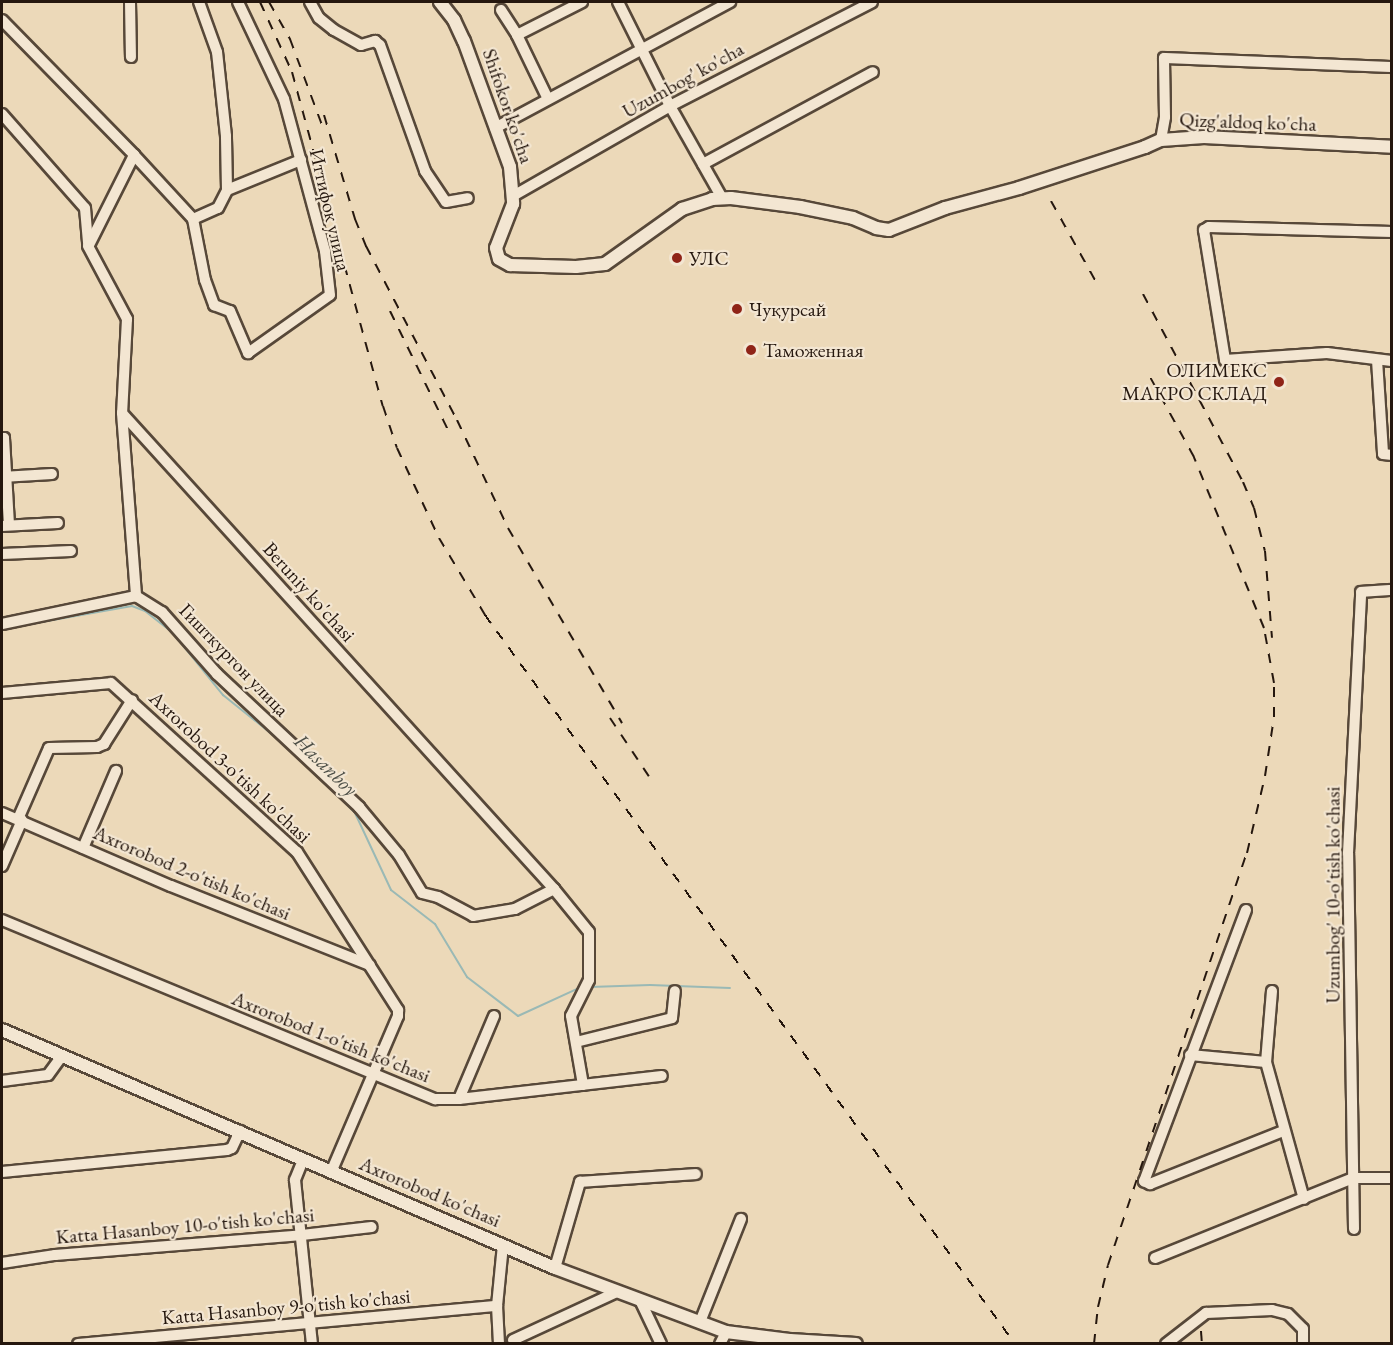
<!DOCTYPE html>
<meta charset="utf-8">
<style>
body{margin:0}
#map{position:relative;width:1393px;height:1345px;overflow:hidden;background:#ecd9b9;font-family:"EB Garamond",serif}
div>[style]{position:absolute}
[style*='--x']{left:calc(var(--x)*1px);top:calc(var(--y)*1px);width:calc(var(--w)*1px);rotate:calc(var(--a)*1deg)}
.stream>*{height:2px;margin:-1px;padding:0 1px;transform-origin:1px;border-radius:1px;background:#9ab9b5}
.roads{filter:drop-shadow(2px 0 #574839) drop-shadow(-2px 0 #574839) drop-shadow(0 2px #574839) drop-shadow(0 -2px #574839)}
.minor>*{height:10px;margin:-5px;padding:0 5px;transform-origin:5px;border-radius:5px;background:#f3e6d2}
.tertiary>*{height:12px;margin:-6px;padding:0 6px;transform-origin:6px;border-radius:6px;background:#f3e6d2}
.rail>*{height:2px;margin-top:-1px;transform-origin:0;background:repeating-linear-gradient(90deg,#25170e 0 10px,transparent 0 20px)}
.dots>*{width:16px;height:16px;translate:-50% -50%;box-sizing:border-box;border:3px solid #f3e6d2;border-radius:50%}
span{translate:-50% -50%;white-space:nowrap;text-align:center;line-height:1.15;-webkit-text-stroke:4.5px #f3e6d2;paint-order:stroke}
.street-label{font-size:20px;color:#25170e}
.poi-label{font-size:20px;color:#25170e}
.left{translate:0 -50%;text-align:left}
.right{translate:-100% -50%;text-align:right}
.water-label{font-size:21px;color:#4e5048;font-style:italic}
.frame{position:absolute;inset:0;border:3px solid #25170e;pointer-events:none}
</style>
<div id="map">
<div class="stream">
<div style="--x:2;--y:629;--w:132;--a:-10"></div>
<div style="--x:132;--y:606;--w:14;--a:21"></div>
<div style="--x:145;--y:611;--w:36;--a:38"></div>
<div style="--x:173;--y:633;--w:80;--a:51.1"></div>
<div style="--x:223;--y:695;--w:83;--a:38.7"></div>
<div style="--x:333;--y:790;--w:32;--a:46"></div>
<div style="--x:355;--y:813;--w:85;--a:64.9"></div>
<div style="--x:391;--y:890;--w:56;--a:37.7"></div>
<div style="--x:435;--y:924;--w:62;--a:58.9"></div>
<div style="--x:467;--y:977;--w:64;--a:37.4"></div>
<div style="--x:518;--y:1016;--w:65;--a:-24.6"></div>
<div style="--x:590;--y:987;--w:60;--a:-1.9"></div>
<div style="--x:650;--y:985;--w:80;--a:2.1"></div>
</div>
<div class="roads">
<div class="minor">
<div style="--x:130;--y:2;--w:55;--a:89"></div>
<div style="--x:310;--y:2;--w:18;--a:61"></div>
<div style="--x:319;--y:18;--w:19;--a:39"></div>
<div style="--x:334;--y:30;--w:31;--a:29"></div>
<div style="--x:361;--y:45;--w:15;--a:-16"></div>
<div style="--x:375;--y:41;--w:6;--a:39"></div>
<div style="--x:380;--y:45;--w:134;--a:70.3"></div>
<div style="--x:425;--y:171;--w:37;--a:56"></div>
<div style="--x:446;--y:202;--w:22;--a:-10"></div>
<div style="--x:618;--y:2;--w:116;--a:63.4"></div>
<div style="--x:670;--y:106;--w:106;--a:60.5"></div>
<div style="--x:501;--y:10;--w:30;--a:57"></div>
<div style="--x:517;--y:35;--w:71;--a:64.2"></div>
<div style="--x:2;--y:20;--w:189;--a:45.6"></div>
<div style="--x:134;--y:155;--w:87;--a:47.3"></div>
<div style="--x:193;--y:219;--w:62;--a:78.9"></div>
<div style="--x:205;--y:280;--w:27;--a:70"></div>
<div style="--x:214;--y:305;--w:17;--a:21"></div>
<div style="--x:230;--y:311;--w:46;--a:66.8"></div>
<div style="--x:248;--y:353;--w:100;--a:-35.3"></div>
<div style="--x:330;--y:295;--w:44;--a:-96.5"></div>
<div style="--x:325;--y:251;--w:157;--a:-105.1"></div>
<div style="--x:284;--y:99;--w:107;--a:-115.4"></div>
<div style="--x:517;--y:35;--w:73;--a:-26.9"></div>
<div style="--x:2;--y:114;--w:125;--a:48.6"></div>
<div style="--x:85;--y:208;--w:38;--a:85"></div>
<div style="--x:88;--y:246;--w:83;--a:61.9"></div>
<div style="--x:127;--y:319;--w:94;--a:93"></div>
<div style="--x:122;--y:413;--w:643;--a:47.77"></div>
<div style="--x:554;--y:889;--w:55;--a:50.9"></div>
<div style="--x:589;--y:932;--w:48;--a:90"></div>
<div style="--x:589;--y:980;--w:40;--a:116.6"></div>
<div style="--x:571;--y:1016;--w:70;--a:80.1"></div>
<div style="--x:495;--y:128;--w:267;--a:-28.2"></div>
<div style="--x:1161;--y:140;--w:23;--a:-80"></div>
<div style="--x:1165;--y:117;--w:59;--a:-91"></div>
<div style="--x:1164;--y:58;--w:228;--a:2.3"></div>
<div style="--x:703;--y:164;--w:193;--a:-28.4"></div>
<div style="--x:227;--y:190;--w:80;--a:-22.1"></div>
<div style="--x:513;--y:196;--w:181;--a:-29.8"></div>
<div style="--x:670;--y:106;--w:227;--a:-27.2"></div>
<div style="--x:193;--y:219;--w:27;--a:-24"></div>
<div style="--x:218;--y:208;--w:20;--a:-63"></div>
<div style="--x:227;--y:190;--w:54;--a:-91.1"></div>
<div style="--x:226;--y:136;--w:84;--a:-96.1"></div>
<div style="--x:217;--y:52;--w:53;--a:-109.8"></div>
<div style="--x:1392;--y:232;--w:183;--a:-178.4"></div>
<div style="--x:1209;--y:227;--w:6;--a:149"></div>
<div style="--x:1204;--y:230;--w:132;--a:80.8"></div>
<div style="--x:1225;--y:360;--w:102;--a:-3.9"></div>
<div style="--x:1327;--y:353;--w:65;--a:7"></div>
<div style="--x:89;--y:245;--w:101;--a:-63.4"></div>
<div style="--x:1377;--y:360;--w:94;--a:86.3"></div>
<div style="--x:1383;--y:454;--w:9;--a:6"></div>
<div style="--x:122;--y:413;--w:184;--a:85.6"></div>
<div style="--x:2;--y:438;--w:2;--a:0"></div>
<div style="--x:4;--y:438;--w:87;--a:86.7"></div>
<div style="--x:2;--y:477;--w:50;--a:-3.4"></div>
<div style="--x:2;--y:526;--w:56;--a:-3.1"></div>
<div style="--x:2;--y:554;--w:69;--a:-2.5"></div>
<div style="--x:136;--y:596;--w:31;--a:32"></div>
<div style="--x:162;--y:612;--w:83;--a:48.4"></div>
<div style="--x:217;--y:674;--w:195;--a:43.1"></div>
<div style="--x:359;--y:807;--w:62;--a:50.2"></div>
<div style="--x:399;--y:855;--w:44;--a:58.8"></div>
<div style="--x:422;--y:893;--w:16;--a:14"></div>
<div style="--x:438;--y:897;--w:40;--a:28"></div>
<div style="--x:473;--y:916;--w:43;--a:-9.5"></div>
<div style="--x:515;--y:909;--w:44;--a:-27.1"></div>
<div style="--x:2;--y:624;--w:137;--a:-11.8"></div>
<div style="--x:2;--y:693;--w:109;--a:-5.2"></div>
<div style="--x:111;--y:683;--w:251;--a:42.3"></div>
<div style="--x:297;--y:852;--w:188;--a:57.4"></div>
<div style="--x:398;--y:1010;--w:6;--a:90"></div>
<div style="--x:398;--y:1016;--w:170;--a:113.2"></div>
<div style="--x:2;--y:813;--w:184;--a:23.4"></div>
<div style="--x:171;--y:886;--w:214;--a:21.7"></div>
<div style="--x:18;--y:819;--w:77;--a:-66.4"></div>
<div style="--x:49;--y:748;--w:48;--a:-1.2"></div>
<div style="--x:97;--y:747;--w:8;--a:-23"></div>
<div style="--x:104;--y:744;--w:52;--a:-57.5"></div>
<div style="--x:83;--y:848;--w:84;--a:-66.8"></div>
<div style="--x:2;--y:866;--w:50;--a:-66.5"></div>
<div style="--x:1246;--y:910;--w:290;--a:110.6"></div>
<div style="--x:1144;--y:1181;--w:7;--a:27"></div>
<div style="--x:1150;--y:1184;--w:143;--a:-21.7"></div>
<div style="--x:2;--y:920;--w:469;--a:22.5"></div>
<div style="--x:435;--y:1099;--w:24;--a:0"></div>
<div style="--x:459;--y:1099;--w:204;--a:-6.5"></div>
<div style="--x:1272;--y:991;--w:71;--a:94.8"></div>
<div style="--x:1266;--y:1062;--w:142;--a:74.5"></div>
<div style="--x:576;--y:1042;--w:99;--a:-14"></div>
<div style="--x:672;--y:1018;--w:27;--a:-84"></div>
<div style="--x:1190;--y:1055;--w:76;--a:5.3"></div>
<div style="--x:2;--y:1081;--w:46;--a:-7.4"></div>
<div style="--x:48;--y:1075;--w:24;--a:-54"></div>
<div style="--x:459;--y:1099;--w:90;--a:-67.1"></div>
<div style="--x:303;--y:1160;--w:22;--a:112"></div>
<div style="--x:295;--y:1180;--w:165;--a:84.1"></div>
<div style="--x:2;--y:1172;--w:226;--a:-5.6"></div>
<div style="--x:227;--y:1150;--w:5;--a:-22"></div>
<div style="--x:232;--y:1148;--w:19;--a:-65"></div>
<div style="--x:1354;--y:1229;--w:376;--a:-90.9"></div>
<div style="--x:1348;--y:853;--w:261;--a:-87.1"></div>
<div style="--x:1361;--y:592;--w:31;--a:-4"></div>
<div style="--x:1155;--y:1258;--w:214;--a:-22"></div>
<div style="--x:1353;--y:1178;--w:39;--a:0"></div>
<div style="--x:2;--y:1263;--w:54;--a:-8.6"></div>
<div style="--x:55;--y:1255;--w:248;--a:-4.6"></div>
<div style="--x:302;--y:1235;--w:70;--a:-6.5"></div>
<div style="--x:555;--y:1268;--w:90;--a:-73.8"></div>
<div style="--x:580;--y:1182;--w:116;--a:-3.9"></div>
<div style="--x:640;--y:1300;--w:49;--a:64.5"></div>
<div style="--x:700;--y:1322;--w:111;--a:-68.3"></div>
<div style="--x:513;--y:1340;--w:115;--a:-24.8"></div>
<div style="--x:78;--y:1344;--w:421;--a:-5.2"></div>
<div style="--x:499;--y:1344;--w:38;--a:-93"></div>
<div style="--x:497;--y:1306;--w:61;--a:-84.4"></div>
<div style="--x:720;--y:1344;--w:13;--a:-63"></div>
<div style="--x:1166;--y:1344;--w:51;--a:-37.8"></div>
<div style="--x:1206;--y:1313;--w:66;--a:-2.6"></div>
<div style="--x:1272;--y:1310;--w:16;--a:14"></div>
<div style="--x:1288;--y:1314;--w:21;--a:45"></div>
<div style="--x:1303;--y:1329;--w:15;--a:90"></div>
</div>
<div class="tertiary">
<div style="--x:440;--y:2;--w:23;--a:52"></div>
<div style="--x:454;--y:20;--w:23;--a:65"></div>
<div style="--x:464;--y:41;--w:134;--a:69.9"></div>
<div style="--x:510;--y:167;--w:37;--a:85"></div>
<div style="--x:513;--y:204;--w:47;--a:111.1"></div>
<div style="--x:496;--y:248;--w:11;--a:75"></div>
<div style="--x:499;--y:259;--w:13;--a:29"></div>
<div style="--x:510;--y:265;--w:66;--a:1.7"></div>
<div style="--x:576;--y:267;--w:29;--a:-6"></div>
<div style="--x:605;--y:264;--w:95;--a:-35.5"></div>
<div style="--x:682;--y:209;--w:32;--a:-18"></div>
<div style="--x:712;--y:199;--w:19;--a:-3"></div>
<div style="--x:731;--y:198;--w:70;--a:7.4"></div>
<div style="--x:800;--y:207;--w:54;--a:11.7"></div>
<div style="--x:853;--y:218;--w:25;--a:23"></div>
<div style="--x:876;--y:228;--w:13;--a:9"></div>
<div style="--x:889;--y:230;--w:60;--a:-21.4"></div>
<div style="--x:945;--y:208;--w:77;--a:-15.1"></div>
<div style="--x:1019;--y:188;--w:133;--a:-18"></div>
<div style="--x:1145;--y:147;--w:17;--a:-24"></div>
<div style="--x:1161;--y:140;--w:43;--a:-4"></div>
<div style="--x:1204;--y:137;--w:188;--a:3"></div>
<div style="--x:2;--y:1030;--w:602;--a:23.29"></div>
<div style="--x:555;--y:1268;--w:183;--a:20.5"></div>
<div style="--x:726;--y:1332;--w:64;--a:7.1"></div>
<div style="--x:790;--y:1340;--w:66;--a:3.5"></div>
</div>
</div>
<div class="rail">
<div style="--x:260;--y:2;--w:77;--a:65.4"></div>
<div style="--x:292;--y:72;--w:346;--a:74.8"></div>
<div style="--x:383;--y:406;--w:44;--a:71.6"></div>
<div style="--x:397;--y:448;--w:99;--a:65"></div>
<div style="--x:439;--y:538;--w:90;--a:59.1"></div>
<div style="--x:485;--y:615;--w:901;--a:53.98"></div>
<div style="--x:269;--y:2;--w:43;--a:60.4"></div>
<div style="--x:290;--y:39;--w:92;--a:69.6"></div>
<div style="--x:324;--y:115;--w:109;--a:73.4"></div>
<div style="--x:355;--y:219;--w:35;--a:68"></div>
<div style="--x:1051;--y:201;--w:93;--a:60.9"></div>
<div style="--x:366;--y:246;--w:196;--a:62.4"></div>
<div style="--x:457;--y:420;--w:119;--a:64.7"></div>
<div style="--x:508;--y:528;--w:226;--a:59.7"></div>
<div style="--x:1143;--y:294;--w:213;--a:62"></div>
<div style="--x:1243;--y:482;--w:28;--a:67"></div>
<div style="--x:1254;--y:508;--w:44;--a:75.7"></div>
<div style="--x:1265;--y:551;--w:87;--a:85.4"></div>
<div style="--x:390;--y:311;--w:135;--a:64"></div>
<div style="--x:610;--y:718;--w:72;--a:56.3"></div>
<div style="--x:1201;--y:1331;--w:13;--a:86"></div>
<div style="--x:1094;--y:1344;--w:37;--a:-84"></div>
<div style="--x:1098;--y:1307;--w:43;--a:-76.6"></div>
<div style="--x:1108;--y:1265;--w:435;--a:-71.4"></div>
<div style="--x:1247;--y:853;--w:79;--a:-76.8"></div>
<div style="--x:1265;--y:776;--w:60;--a:-81.3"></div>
<div style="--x:1274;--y:717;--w:34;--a:-90"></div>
<div style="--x:1274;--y:683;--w:56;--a:-100.3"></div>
<div style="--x:1264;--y:628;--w:185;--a:-112.3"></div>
<div style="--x:1194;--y:457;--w:94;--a:-118.8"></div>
</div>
<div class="dots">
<div style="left:677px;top:258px;background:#8f2418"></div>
<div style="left:737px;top:309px;background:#8f2418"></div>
<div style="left:751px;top:350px;background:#8f2418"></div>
<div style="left:1279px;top:382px;background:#8f2418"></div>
</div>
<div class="street-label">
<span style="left:683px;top:80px;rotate:-29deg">Uzumbog' ko'cha</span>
<span style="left:508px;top:106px;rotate:71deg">Shifokor ko'cha</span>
<span style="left:1248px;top:122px;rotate:2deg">Qizg'aldoq ko'cha</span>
<span style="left:330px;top:210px;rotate:77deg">Иттифок улица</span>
<span style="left:309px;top:592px;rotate:48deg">Beruniy ko'chasi</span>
<span style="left:234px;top:660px;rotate:46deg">Гишткургон улица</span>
<span style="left:230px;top:767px;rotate:43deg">Axrorobod 3-o'tish ko'chasi</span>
<span style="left:192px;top:873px;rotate:23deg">Axrorobod 2-o'tish ko'chasi</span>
<span style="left:1333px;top:895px;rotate:-90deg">Uzumbog' 10-o'tish ko'chasi</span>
<span style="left:331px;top:1037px;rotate:22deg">Axrorobod 1-o'tish ko'chasi</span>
<span style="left:430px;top:1192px;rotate:23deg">Axrorobod ko'chasi</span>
<span style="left:185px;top:1226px;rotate:-5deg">Katta Hasanboy 10-o'tish ko'chasi</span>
<span style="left:286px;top:1307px;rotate:-5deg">Katta Hasanboy 9-o'tish ko'chasi</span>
</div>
<div class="poi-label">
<span class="left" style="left:689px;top:258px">УЛС</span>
<span class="left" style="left:749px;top:309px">Чуқурсай</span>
<span class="left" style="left:763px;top:350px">Таможенная</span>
<span class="right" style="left:1267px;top:382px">ОЛИМЕКС<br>МАКРО СКЛАД</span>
</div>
<div class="water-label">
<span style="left:326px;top:765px;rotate:44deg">Hasanboy</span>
</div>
<div class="frame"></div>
</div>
